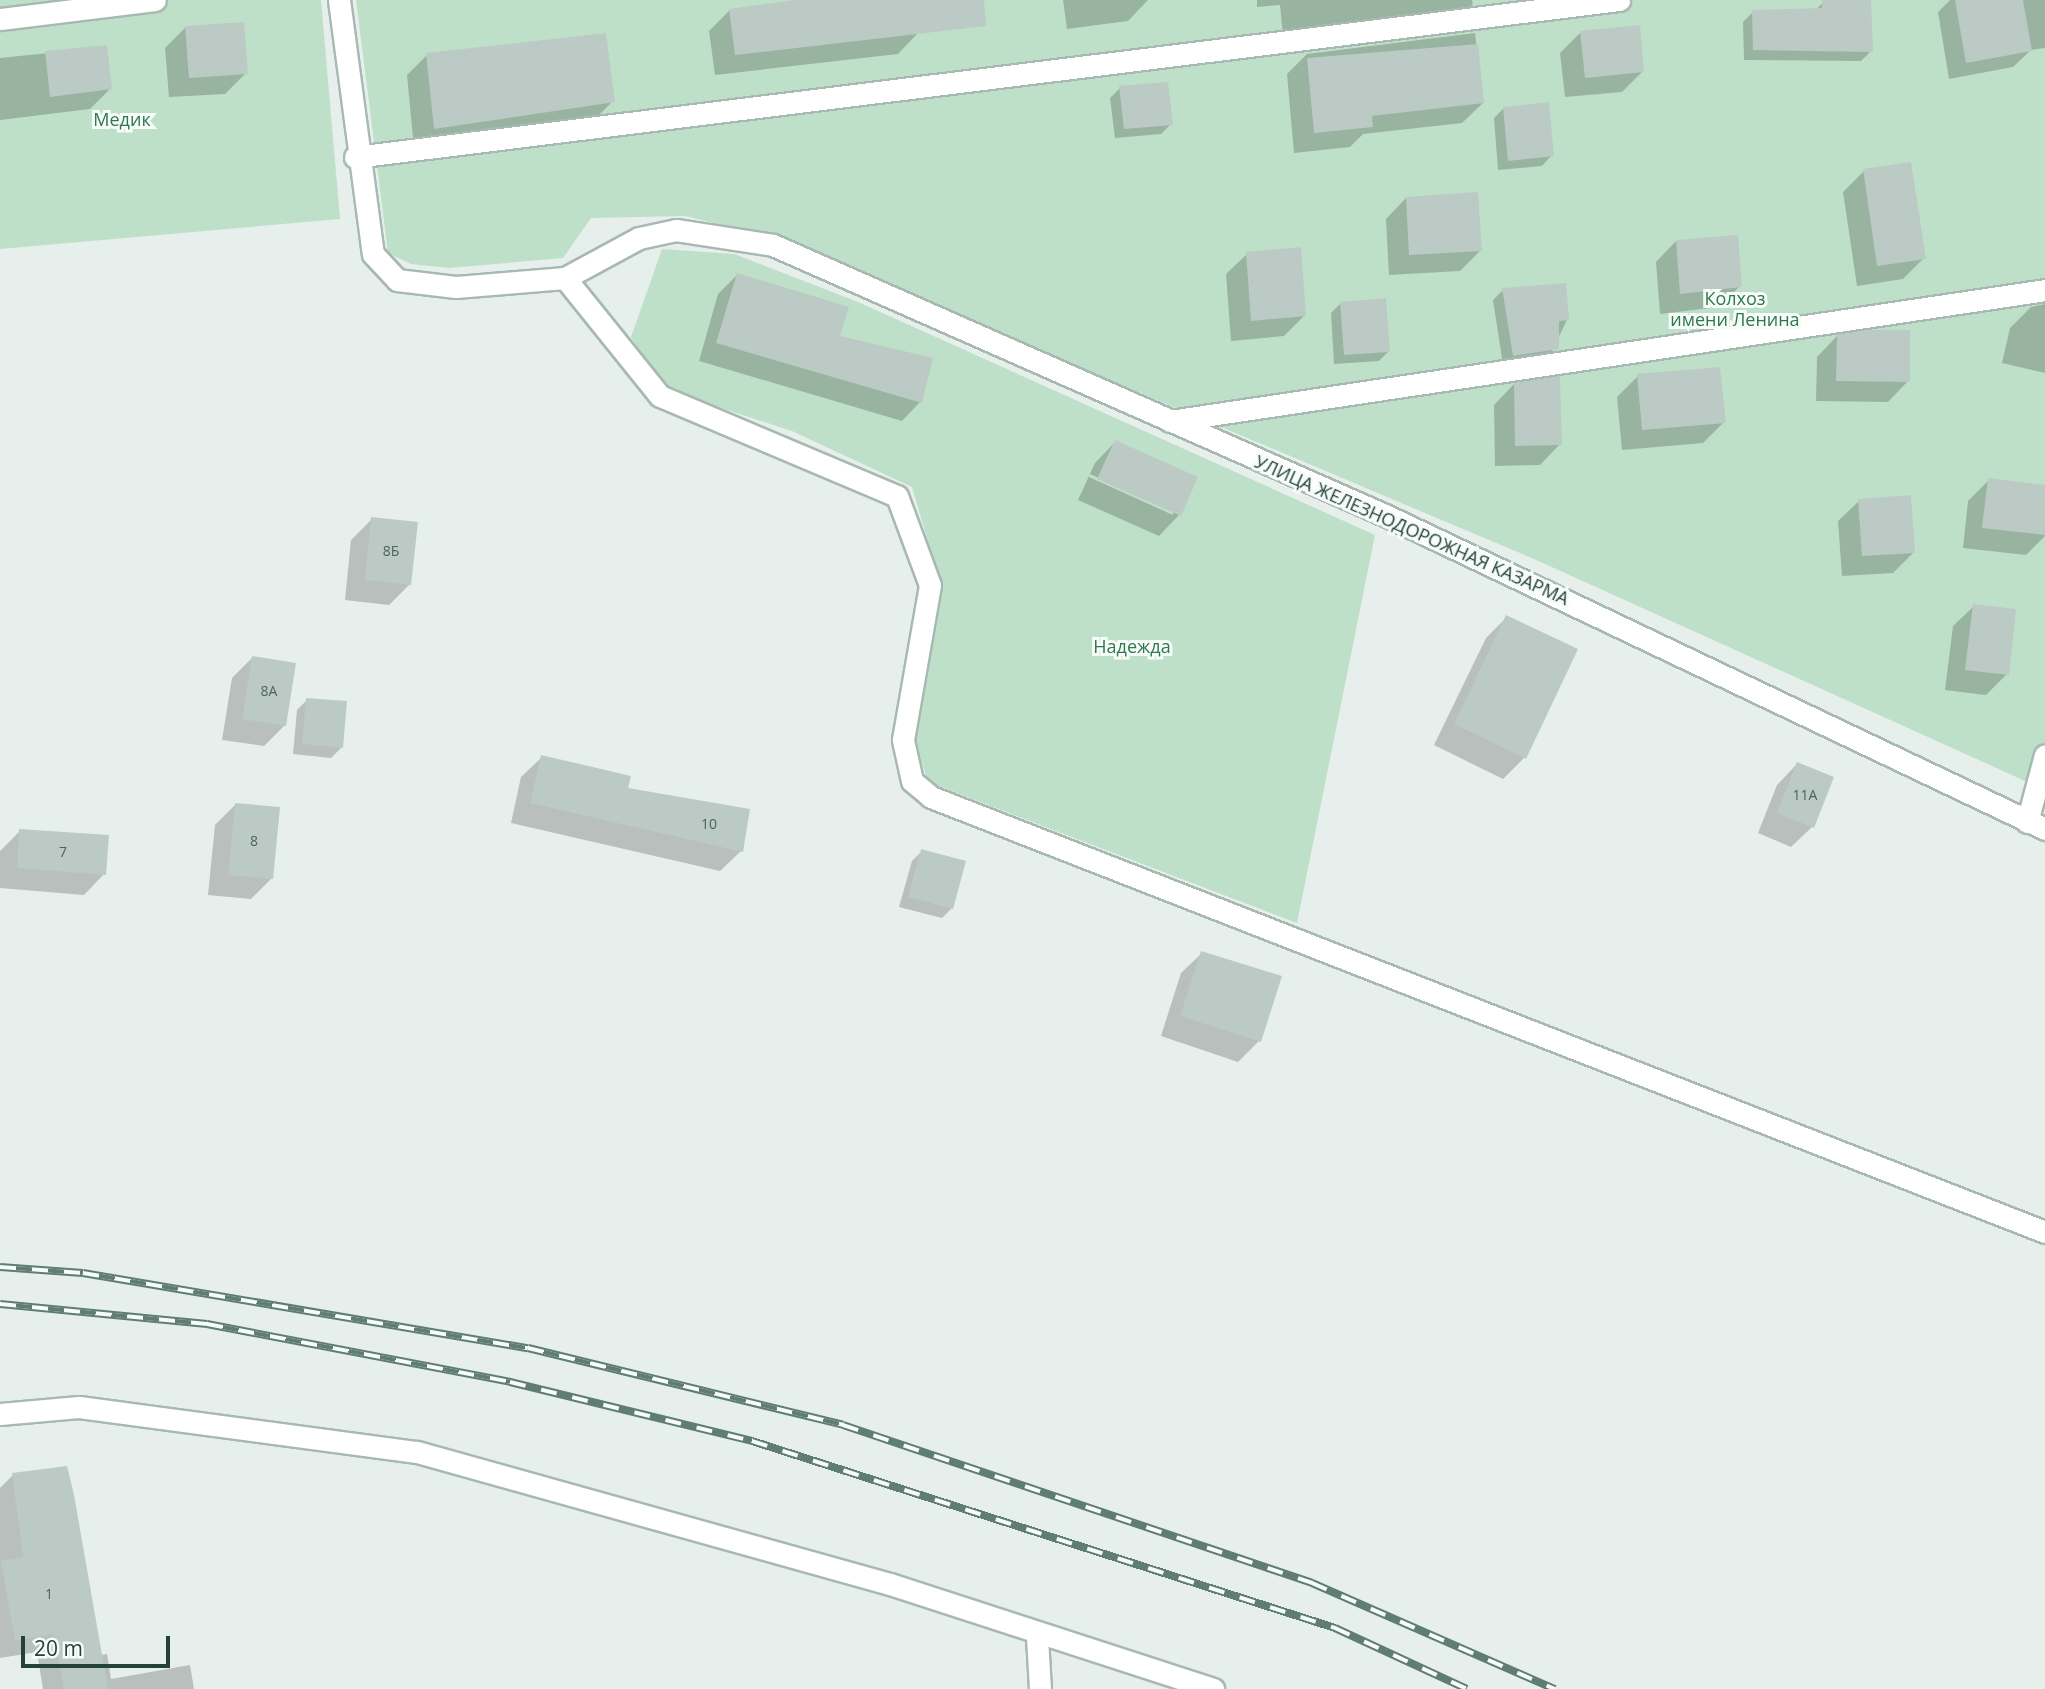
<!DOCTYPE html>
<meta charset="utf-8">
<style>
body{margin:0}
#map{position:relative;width:2045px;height:1689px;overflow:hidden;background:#e6efeb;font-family:"Open Sans",sans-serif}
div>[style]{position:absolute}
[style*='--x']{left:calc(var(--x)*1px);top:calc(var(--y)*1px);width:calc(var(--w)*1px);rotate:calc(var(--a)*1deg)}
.green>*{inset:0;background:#bfe0c8}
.shadow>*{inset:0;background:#0003}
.building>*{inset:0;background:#bbcac4}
.roads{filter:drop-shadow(2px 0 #a8b8b2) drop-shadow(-2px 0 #a8b8b2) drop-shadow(0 2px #a8b8b2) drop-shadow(0 -2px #a8b8b2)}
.lane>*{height:21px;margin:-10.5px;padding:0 10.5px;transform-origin:10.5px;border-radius:10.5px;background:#fff}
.street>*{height:21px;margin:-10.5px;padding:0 10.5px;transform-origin:10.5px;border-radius:10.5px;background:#fff}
.rail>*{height:8px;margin-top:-4px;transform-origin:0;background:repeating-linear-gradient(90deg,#f7fbf9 0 16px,#5f7d75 0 32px);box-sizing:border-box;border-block:2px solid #5f7d75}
span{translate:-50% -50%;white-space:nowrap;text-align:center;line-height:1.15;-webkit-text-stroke:6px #f7fbf9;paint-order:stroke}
.number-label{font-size:14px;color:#4a645c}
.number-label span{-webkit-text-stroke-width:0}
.park-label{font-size:18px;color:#2d7a4b}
.street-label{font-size:18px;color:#24423a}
.scale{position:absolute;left:21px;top:1636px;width:149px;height:32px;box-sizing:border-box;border:4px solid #24423a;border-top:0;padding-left:9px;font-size:21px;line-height:24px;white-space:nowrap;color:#24423a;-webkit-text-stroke:5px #f7fbf9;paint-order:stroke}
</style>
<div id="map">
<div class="green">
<div style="clip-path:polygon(0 0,321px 0,340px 219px,0 249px)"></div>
<div style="clip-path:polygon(356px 0,2045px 0,2045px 790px,1534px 559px,771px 237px,685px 216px,591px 218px,563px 258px,449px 268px,411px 264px,388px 253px)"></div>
<div style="clip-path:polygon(662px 249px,734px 254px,858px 302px,1375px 535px,1297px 923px,928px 782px,914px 738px,939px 579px,912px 487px,792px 431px,666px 390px,631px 337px)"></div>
</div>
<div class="shadow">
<div style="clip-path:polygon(823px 0,914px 0,918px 33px,898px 54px,715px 75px,709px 31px,729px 11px)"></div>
<div style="clip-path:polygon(1063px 0,1148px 0,1128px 21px,1067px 29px)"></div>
<div style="clip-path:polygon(1257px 0,1472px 0,1473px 4px,1452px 25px,1284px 46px,1280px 5px,1257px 7px)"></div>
<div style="clip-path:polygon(1950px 0,2045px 0,2045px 48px,2031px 50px,2013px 67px,1949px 79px,1938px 12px)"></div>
<div style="clip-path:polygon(1823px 3px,1871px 51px,1861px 61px,1744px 60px,1743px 22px,1753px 12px,1815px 10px)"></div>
<div style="clip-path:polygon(186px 27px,246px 73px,225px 94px,169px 97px,165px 48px)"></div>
<div style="clip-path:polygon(1581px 32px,1643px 71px,1622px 92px,1565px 97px,1560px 53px)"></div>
<div style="clip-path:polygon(1475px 33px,1483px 103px,1462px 123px,1363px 134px,1350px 147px,1294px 153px,1287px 74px,1307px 54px)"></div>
<div style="clip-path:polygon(106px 47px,110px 89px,90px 109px,0 120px,0 58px)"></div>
<div style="clip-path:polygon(427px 55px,613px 101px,592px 122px,414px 149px,407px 75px)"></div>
<div style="clip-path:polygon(1120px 88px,1171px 124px,1161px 134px,1115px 138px,1110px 98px)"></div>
<div style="clip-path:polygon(1504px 108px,1552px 155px,1542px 166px,1498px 170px,1494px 118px)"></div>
<div style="clip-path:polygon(1864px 171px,1924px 258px,1903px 279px,1857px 286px,1843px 192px)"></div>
<div style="clip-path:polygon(1406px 198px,1481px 250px,1460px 271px,1389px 275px,1386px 219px)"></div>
<div style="clip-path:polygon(1676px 241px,1740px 286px,1719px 307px,1660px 314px,1656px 262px)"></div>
<div style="clip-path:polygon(1247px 254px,1304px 316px,1284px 336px,1231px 341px,1226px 274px)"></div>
<div style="clip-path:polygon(737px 275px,838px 338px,931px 359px,920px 402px,902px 421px,699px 361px,718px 294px)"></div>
<div style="clip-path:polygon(1503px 290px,1567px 320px,1548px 359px,1503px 365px,1493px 300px)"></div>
<div style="clip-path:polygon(1341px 303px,1389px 351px,1379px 361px,1334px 364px,1331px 313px)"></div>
<div style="clip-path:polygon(2045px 304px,2045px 373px,2002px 363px,2010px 328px,2031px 307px)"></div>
<div style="clip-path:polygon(1837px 336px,1908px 381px,1888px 402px,1816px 401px,1817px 357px)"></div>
<div style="clip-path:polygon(1638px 376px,1724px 422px,1703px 443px,1622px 450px,1617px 397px)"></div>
<div style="clip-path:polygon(1514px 384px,1560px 444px,1540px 465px,1495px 466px,1494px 405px)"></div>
<div style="clip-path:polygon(evenodd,1115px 442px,1179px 515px,1159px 536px,1078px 500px,1095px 463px,1115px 442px,1090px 474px,1173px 511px,1173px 515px,1089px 477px,1090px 474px)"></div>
<div style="clip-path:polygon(1989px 480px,2045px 487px,2045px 536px,2026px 555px,1963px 548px,1968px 501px)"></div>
<div style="clip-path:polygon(1859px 501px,1914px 552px,1893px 573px,1842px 576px,1838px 521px)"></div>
<div style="clip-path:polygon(372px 519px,410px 584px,389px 605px,345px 600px,351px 540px)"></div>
<div style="clip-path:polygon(1974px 606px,2007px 674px,1986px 695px,1945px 690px,1953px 626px)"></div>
<div style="clip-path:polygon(1507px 617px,1524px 758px,1503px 779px,1434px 745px,1486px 638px)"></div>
<div style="clip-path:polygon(252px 658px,285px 725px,264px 746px,222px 740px,232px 678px)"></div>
<div style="clip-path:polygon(307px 700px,341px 748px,331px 758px,293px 754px,297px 710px)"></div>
<div style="clip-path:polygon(542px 757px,741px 851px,720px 871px,511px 823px,521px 777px)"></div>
<div style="clip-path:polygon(1797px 764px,1812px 827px,1791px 847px,1758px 833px,1777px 785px)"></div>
<div style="clip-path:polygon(235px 805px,272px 878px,251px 899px,208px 895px,215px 825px)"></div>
<div style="clip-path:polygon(20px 831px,104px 874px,84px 895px,0 888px,0 851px)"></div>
<div style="clip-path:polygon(922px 851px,952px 908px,942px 918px,899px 907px,912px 861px)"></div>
<div style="clip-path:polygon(1202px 953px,1279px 977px,1259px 1041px,1238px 1062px,1161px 1036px,1181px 973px)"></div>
<div style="clip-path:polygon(13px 1475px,100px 1655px,107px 1654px,111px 1679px,190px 1665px,194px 1689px,43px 1689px,37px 1652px,0 1658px,0 1488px)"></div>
</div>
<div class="building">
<div style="clip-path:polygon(795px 0,984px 0,986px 26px,735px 55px,729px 9px)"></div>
<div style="clip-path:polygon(1822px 0,1871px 0,1873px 52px,1753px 50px,1752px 10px,1822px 8px)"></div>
<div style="clip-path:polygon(1955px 0,2023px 0,2032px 51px,1966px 63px)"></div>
<div style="clip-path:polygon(244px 22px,248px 74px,189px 78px,185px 26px)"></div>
<div style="clip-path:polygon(1640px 25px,1644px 72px,1585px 78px,1580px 31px)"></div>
<div style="clip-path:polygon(606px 33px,615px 102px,434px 129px,426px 53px)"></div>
<div style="clip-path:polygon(1478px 44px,1484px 103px,1372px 116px,1373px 127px,1314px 133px,1307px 58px)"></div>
<div style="clip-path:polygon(107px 45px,112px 89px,50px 97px,45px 51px)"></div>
<div style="clip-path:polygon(1168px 82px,1173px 125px,1124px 129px,1119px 86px)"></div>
<div style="clip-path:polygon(1549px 102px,1554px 156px,1508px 161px,1503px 107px)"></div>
<div style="clip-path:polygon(1911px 162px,1926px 259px,1877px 266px,1863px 169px)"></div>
<div style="clip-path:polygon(1478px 192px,1482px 251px,1409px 255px,1406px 197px)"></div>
<div style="clip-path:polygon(1738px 235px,1742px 287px,1680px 294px,1676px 240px)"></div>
<div style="clip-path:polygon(1301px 247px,1306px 316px,1251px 321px,1246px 252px)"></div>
<div style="clip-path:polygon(737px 273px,849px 307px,840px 336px,933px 358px,922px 403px,716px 343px)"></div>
<div style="clip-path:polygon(1566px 283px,1569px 320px,1559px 321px,1559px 349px,1513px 356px,1502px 288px)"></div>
<div style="clip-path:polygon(1386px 298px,1390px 352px,1344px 355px,1340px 302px)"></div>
<div style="clip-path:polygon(1870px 330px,1910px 330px,1910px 382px,1836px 381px,1837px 334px)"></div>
<div style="clip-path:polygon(1720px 367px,1726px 423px,1642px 430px,1637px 374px)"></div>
<div style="clip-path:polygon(1560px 376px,1562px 445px,1515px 446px,1514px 383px)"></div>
<div style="clip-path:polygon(1115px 440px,1198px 477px,1181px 516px,1097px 479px)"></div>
<div style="clip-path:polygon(1988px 478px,2045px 485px,2045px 535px,1982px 528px)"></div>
<div style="clip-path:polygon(1911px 495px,1915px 553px,1862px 556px,1858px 499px)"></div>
<div style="clip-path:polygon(371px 517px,418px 522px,411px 585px,365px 580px)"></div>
<div style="clip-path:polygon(1973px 604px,2016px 609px,2009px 675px,1965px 670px)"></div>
<div style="clip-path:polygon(1506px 615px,1578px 649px,1526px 759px,1454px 724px)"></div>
<div style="clip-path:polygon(252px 656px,296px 663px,286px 726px,242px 719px)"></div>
<div style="clip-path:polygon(306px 698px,347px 701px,343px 748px,302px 744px)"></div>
<div style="clip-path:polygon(541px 755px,631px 776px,628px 788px,750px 809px,743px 852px,530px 803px)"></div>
<div style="clip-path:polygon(1797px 762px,1834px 777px,1814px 828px,1777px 813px)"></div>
<div style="clip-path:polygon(235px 803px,280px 807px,273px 879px,228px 875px)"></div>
<div style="clip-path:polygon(19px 829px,109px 835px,106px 875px,17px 868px)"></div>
<div style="clip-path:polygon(921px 849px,966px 861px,953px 909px,908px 897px)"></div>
<div style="clip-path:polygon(1201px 951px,1282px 976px,1261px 1042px,1180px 1016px)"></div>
<div style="clip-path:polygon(67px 1466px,74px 1495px,108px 1689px,64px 1689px,54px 1634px,15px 1641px,1px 1561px,23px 1557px,12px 1473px)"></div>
</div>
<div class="roads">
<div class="lane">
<div style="--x:0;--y:19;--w:156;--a:-7"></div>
<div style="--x:355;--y:157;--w:1274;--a:-7.08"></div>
<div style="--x:565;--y:278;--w:151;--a:51.2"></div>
<div style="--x:660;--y:396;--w:257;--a:22.9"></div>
<div style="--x:897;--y:496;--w:95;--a:69.7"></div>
<div style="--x:930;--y:585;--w:157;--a:99.9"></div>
<div style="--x:903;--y:740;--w:42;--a:77.6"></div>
<div style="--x:912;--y:781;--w:25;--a:40"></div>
<div style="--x:931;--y:797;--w:1196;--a:21.33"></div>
<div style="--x:1170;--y:421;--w:885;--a:-8.51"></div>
<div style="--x:2027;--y:822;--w:69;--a:-75"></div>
<div style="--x:0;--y:1414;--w:79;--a:-5.1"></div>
<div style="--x:79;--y:1407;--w:341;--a:7.6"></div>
<div style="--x:417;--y:1452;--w:491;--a:15.6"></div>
<div style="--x:890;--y:1584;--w:340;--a:18"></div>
<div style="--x:1037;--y:1637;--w:52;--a:86.7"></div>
</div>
<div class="street">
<div style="--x:339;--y:0;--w:256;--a:82.4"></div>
<div style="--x:373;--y:254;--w:35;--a:47"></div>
<div style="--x:397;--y:280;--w:59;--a:6.8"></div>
<div style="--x:456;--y:287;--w:109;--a:-4.7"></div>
<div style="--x:565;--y:278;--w:84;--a:-28.4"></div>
<div style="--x:639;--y:238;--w:38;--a:-12"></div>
<div style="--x:676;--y:230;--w:98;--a:8.8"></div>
<div style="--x:773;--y:245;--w:669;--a:23.81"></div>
<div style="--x:1385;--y:515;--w:731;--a:25.44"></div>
</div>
</div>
<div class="rail">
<div style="--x:0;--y:1267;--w:83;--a:4.1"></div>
<div style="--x:83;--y:1273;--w:451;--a:9.6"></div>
<div style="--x:528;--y:1348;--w:324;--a:13.7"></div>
<div style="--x:843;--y:1425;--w:495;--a:18.6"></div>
<div style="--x:1312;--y:1583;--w:265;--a:23.6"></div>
<div style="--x:0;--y:1304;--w:208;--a:5.5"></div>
<div style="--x:207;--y:1324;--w:309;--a:10.8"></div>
<div style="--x:510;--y:1382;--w:249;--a:13.7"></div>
<div style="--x:752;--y:1441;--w:612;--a:17.78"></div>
<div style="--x:1335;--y:1628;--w:145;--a:24.8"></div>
</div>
<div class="number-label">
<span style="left:391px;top:551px">8Б</span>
<span style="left:269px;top:691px">8А</span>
<span style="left:1805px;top:795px">11А</span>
<span style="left:709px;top:824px">10</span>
<span style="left:254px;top:841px">8</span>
<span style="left:63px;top:852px">7</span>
<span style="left:49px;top:1594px">1</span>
</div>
<div class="park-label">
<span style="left:122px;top:119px">Медик</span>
<span style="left:1735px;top:309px">Колхоз<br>имени Ленина</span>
<span style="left:1132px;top:646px">Надежда</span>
</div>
<div class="street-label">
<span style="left:1412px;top:530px;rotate:24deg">УЛИЦА ЖЕЛЕЗНОДОРОЖНАЯ КАЗАРМА</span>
</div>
<div class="scale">20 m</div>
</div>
